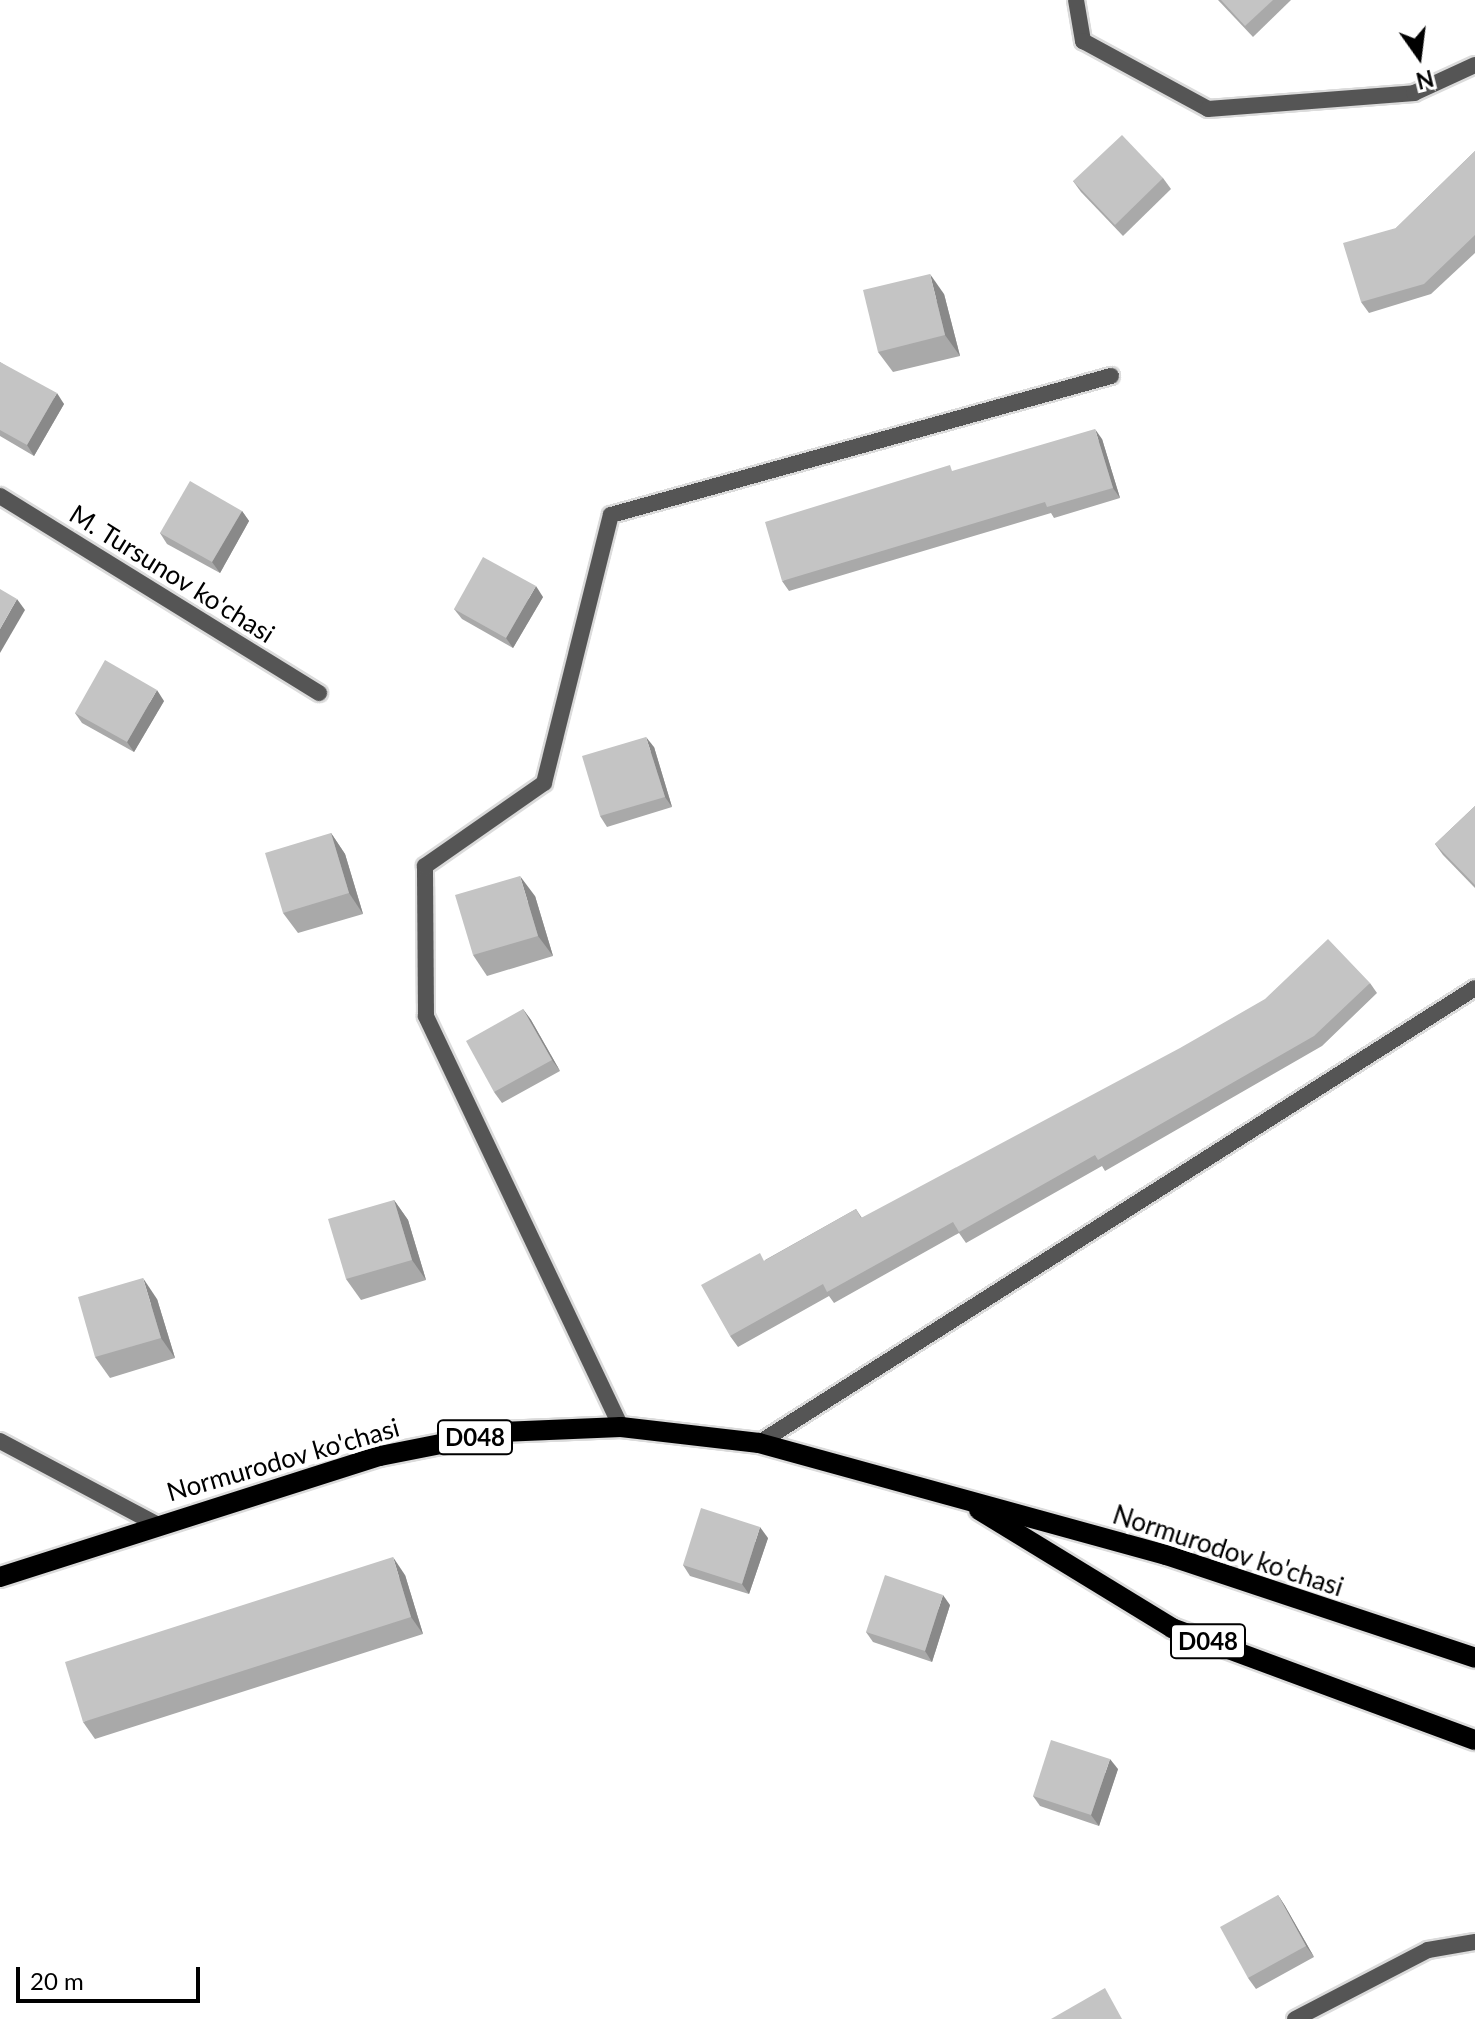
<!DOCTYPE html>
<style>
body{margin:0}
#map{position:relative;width:1475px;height:2019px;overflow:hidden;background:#fff;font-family:Lato,sans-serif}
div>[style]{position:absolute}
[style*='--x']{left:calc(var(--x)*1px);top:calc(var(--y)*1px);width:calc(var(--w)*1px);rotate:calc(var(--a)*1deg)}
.roads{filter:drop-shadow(2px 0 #dbdbdb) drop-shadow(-2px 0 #dbdbdb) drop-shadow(0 2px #dbdbdb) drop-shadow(0 -2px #dbdbdb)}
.minor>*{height:16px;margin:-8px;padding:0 8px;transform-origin:8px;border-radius:8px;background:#555}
.primary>*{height:20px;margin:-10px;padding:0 10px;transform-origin:10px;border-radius:10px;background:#000}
.wall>*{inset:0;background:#a9a9a9}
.shaded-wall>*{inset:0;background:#898989}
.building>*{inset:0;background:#c4c4c4}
span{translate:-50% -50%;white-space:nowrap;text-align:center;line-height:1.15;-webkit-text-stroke:8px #fff;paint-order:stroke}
.shield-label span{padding:2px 6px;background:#fff;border:2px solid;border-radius:6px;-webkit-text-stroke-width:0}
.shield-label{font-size:24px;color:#000;font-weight:700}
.street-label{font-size:26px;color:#000}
.north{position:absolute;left:1379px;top:16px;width:80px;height:80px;-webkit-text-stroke:6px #fff;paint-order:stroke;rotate:166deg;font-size:22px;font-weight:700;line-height:32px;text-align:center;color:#000}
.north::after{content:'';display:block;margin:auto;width:28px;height:36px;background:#000;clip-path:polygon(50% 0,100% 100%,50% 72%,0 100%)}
.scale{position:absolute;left:16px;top:1967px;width:184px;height:36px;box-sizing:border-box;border:4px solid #000;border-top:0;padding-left:10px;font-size:24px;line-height:28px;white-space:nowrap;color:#000;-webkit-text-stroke:6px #fff;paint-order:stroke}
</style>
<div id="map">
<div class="roads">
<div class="minor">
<div style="--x:1076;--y:0;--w:42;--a:80.3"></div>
<div style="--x:1083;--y:41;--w:142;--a:28.5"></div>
<div style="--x:1208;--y:109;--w:207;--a:-4.4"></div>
<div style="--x:1414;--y:93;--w:67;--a:-24.7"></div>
<div style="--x:0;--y:496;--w:375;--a:31.7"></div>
<div style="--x:621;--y:1427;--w:455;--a:-115.4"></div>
<div style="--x:426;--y:1016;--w:150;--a:-90.4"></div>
<div style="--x:425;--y:866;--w:145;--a:-34.9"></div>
<div style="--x:544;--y:783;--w:276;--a:-76"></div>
<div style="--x:611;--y:515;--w:519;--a:-15.54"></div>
<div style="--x:0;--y:1441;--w:177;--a:28"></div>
<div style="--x:759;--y:1443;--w:848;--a:-32.43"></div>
<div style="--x:1295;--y:2019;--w:150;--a:-27.4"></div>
<div style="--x:1428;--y:1950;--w:48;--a:-9.7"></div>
</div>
<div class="primary">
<div style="--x:979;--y:1510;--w:226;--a:31.4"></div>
<div style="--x:1172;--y:1628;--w:323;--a:20.3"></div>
<div style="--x:0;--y:1577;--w:399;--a:-17.7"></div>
<div style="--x:380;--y:1456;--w:123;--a:-11.2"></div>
<div style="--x:501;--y:1432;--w:120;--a:-2.4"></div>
<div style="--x:621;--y:1427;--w:139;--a:6.6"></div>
<div style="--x:759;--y:1443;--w:422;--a:15.4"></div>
<div style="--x:1166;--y:1555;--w:326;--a:18.4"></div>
</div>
</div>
<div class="wall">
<div style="clip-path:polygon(1218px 0,1291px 0,1253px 37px)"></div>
<div style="clip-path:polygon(1475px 151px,1475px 253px,1431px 294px,1369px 313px,1361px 302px,1396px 228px)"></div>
<div style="clip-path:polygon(1163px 178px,1171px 189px,1123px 236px,1081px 192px,1073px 181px)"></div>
<div style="clip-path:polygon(944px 294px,960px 356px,893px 372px,878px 352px)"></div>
<div style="clip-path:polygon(0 362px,64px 404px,34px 456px,0 436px)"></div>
<div style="clip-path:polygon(1102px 439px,1120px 498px,1054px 518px,1051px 513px,789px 591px,782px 581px)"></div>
<div style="clip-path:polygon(242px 511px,249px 521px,220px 573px,167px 544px,160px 533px)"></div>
<div style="clip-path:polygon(543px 597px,513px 648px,462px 619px,454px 609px)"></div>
<div style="clip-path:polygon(164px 701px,134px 752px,82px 723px,75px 713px)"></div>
<div style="clip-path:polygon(654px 747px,672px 807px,607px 827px,600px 816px)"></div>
<div style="clip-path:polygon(1475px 806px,1475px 888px,1443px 855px,1435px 844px)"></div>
<div style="clip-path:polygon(331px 833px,345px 854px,363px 914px,298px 933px,283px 913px)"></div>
<div style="clip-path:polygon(535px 896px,553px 956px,487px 976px,473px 955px)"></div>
<div style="clip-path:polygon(1370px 983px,1377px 993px,1322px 1046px,1105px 1171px,1102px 1166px,966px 1243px,959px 1233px,834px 1303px,829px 1296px,738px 1347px,730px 1336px,765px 1260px,856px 1209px,862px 1218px)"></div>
<div style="clip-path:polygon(523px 1009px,531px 1020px,560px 1071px,502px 1103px,494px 1092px)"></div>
<div style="clip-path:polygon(394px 1200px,408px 1220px,426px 1280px,361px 1300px,346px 1279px)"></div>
<div style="clip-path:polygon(157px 1299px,175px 1358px,110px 1378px,95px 1357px)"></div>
<div style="clip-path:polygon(768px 1538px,749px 1594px,690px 1576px,683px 1565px)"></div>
<div style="clip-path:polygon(405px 1575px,423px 1634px,95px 1739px,83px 1722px)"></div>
<div style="clip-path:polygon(950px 1605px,932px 1662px,873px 1642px,866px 1632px)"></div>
<div style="clip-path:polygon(1118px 1769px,1099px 1826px,1040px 1806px,1033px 1796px)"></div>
<div style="clip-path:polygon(1278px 1895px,1285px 1906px,1314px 1957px,1256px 1989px,1248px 1978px)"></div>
</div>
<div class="shaded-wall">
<div style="clip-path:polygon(930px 274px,944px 294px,960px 356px,945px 335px)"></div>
<div style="clip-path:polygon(57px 393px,64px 404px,34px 456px,27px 445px)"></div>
<div style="clip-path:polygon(1095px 429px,1102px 439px,1120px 498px,1113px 488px)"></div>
<div style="clip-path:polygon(242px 511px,249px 521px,220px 573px,212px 562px)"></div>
<div style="clip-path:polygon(536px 586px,543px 597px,513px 648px,506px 638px)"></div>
<div style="clip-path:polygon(17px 599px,25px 610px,0 653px,0 629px)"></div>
<div style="clip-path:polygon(157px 690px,164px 701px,134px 752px,127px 742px)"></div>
<div style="clip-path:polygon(646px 737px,654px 747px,672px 807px,665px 797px)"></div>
<div style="clip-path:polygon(331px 833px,345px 854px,363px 914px,349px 893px)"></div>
<div style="clip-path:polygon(520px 876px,535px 896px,553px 956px,538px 936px)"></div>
<div style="clip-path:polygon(523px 1009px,531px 1020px,560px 1071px,552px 1060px)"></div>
<div style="clip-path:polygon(394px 1200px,408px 1220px,426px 1280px,412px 1260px)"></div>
<div style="clip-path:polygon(143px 1278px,157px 1299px,175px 1358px,161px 1338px)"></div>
<div style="clip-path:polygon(760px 1527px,768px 1538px,749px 1594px,742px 1584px)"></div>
<div style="clip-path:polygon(393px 1557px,405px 1575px,423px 1634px,411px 1617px)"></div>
<div style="clip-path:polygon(943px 1595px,950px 1605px,932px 1662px,925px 1651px)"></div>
<div style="clip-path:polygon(1110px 1759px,1118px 1769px,1099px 1826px,1091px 1815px)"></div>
<div style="clip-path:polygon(1278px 1895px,1285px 1906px,1314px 1957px,1306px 1946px)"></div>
</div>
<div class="building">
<div style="clip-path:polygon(1221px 0,1273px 0,1245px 26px)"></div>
<div style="clip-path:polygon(1122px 135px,1163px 178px,1115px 225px,1073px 181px)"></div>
<div style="clip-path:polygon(1475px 151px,1475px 235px,1424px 284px,1361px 302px,1343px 243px,1396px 228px)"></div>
<div style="clip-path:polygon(930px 274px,945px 335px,878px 352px,863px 290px)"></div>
<div style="clip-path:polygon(0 362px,57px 393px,27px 445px,0 430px)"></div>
<div style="clip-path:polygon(1095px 429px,1113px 488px,1047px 507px,1045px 502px,782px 581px,765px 522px,950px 465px,952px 471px)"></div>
<div style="clip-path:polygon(190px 481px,242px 511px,212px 562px,160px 533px)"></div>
<div style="clip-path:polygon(483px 557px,536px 586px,506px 638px,454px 609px)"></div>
<div style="clip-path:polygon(0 589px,17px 599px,0 629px)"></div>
<div style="clip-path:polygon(105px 660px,157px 690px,127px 742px,75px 713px)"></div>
<div style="clip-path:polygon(646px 737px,665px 797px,600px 816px,582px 756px)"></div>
<div style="clip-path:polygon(1475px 806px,1475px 885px,1435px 844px)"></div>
<div style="clip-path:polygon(331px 833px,349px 893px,283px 913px,265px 853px)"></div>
<div style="clip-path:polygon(520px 876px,538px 936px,473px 955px,455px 895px)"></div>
<div style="clip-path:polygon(1328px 939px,1370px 983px,1314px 1036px,1098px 1160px,1095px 1155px,959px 1232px,953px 1222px,827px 1292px,823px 1284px,730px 1336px,701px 1285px,760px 1253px,764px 1261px,856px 1209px,861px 1218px,1180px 1048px,1265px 999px)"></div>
<div style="clip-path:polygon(523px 1009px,552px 1060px,494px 1092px,466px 1041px)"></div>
<div style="clip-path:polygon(394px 1200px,412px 1260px,346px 1279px,328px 1219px)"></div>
<div style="clip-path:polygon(143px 1278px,161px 1338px,95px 1357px,78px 1297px)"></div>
<div style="clip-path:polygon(701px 1508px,760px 1527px,742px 1584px,683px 1565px)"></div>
<div style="clip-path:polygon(393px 1557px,411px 1617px,83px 1722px,65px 1662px)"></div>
<div style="clip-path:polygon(885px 1575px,943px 1595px,925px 1651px,866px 1632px)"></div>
<div style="clip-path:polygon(1051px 1740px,1110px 1759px,1091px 1815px,1033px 1796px)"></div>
<div style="clip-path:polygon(1278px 1895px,1306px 1946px,1248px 1978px,1220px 1927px)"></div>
<div style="clip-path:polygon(1105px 1988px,1122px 2019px,1051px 2019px)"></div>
</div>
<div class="shield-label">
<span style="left:475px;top:1437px">D048</span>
<span style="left:1208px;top:1641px">D048</span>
</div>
<div class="street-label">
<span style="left:172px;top:574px;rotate:32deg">M. Tursunov ko'chasi</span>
<span style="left:283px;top:1460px;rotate:-16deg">Normurodov ko'chasi</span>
<span style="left:1228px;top:1551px;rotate:18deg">Normurodov ko'chasi</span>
</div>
<div class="north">N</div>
<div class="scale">20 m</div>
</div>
